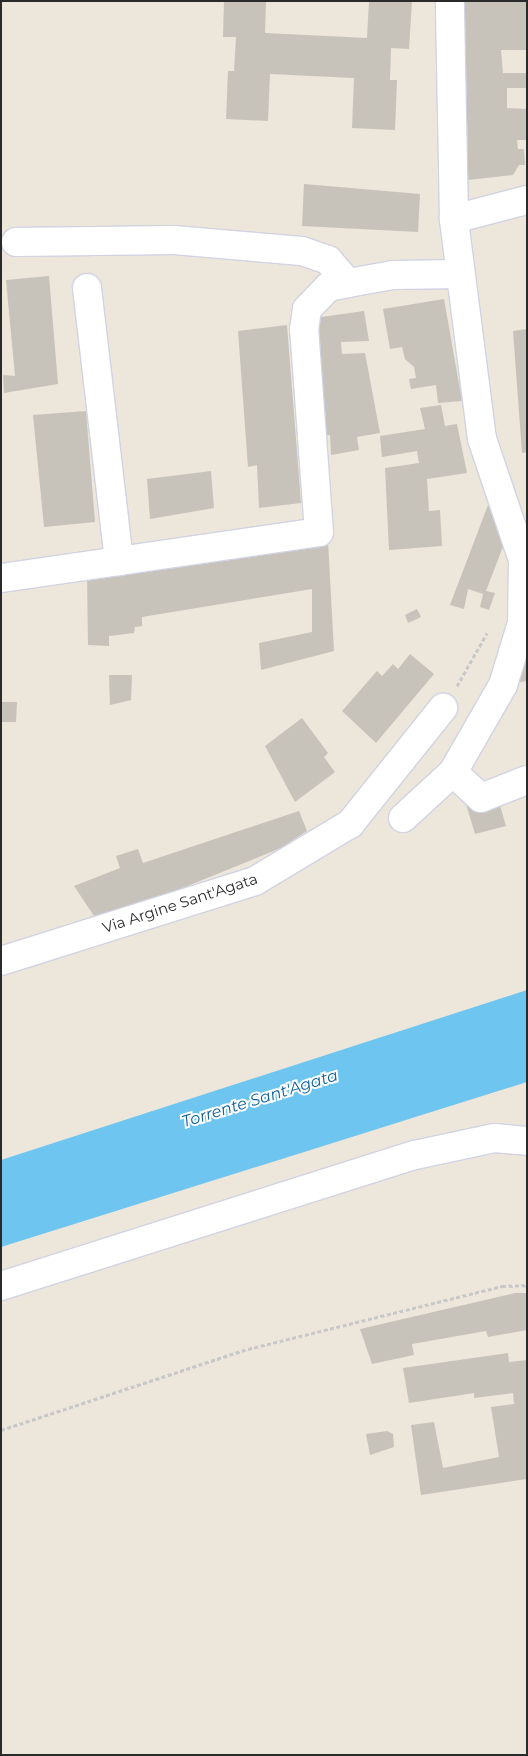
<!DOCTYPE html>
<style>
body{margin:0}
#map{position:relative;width:528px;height:1756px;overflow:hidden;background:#ece6db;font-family:Montserrat,sans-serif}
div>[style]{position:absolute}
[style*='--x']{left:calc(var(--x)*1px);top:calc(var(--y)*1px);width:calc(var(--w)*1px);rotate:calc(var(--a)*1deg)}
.water>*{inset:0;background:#6dc5f0}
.building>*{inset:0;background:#c7c3bb}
.path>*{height:3px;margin-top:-1.5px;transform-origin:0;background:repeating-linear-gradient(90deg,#c8c8c8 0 4px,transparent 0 6.5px)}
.roads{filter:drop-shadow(1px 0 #d1d3e3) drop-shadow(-1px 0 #d1d3e3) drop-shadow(0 1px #d1d3e3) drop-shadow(0 -1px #d1d3e3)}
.minor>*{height:28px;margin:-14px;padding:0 14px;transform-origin:14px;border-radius:14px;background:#fff}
span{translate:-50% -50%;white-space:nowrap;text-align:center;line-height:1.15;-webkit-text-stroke:4px #fff;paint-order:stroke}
.street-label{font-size:15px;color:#2a2a2a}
.water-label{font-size:16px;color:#0c619b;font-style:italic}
.frame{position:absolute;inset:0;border:2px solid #2a2a2a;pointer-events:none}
</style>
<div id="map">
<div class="water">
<div style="clip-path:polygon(527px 990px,527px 1082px,1px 1247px,1px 1160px)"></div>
</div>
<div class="building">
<div style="clip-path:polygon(224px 1px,266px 1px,265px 33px,367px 38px,369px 1px,412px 1px,409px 49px,391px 48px,390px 80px,397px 80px,395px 130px,352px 128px,354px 78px,270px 74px,268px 121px,226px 119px,228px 71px,234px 71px,236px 37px,223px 37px)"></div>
<div style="clip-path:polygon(464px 1px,527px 2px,527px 50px,501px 50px,503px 73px,527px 73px,527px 88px,507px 88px,507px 108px,527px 109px,527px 140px,517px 140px,518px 149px,524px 149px,525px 165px,519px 165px,513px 175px,468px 180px)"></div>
<div style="clip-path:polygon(304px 184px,420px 194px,418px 232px,302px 226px)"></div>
<div style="clip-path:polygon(49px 276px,58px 384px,4px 393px,3px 375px,15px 376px,6px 280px)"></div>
<div style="clip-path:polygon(444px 299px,462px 401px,438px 403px,436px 385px,411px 389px,409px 379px,416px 378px,414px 367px,405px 359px,402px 347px,390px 349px,383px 309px)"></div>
<div style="clip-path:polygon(364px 311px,369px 341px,341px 342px,342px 354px,365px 353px,380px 433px,357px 437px,359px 450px,331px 455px,330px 435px,321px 436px,314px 318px)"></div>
<div style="clip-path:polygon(287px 325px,301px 503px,259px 508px,257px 465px,248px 467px,238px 331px)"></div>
<div style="clip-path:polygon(527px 329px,527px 452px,522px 453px,513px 331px)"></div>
<div style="clip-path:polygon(441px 405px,445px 426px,457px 424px,467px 473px,427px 479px,429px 511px,440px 510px,442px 546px,389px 550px,385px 468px,419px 463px,417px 451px,382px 457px,380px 436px,425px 429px,420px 408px)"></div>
<div style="clip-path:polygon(86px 411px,95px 522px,44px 527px,33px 415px)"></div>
<div style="clip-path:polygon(211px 471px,214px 508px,150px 519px,147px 479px)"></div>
<div style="clip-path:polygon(488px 505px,504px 544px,486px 591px,495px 593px,489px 610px,480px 607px,483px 594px,468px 589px,464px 609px,450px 605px)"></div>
<div style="clip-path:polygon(328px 541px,334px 651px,261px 670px,259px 643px,312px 632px,312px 589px,142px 617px,142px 626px,135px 627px,134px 633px,109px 636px,109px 646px,88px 645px,87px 574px)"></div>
<div style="clip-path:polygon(417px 609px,421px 617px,408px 623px,405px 615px)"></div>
<div style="clip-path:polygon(527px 637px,527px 681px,509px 684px)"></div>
<div style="clip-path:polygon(410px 654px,434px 674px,376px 743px,342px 711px,377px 671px,382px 676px,393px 664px,398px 669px)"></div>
<div style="clip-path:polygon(109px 675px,132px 675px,131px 700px,110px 705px)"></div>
<div style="clip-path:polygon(1px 702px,17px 702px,16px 722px,1px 722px)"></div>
<div style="clip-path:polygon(302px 718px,328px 753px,324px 757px,335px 772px,295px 802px,265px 746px)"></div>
<div style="clip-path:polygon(497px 795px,506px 826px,475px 834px,466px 804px)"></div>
<div style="clip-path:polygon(299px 811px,307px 831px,281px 848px,148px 902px,94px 916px,74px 886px,120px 868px,116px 856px,138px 849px,143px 863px)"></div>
<div style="clip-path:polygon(515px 1293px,527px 1293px,527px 1330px,488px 1337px,486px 1331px,412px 1344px,414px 1355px,372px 1364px,360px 1329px)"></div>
<div style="clip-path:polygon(508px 1353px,509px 1362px,527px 1360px,527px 1479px,421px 1495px,411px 1425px,434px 1422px,443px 1468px,499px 1457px,491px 1407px,514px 1404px,513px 1393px,474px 1398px,474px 1393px,409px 1403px,403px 1368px)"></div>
<div style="clip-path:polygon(387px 1431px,393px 1434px,394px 1447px,370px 1455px,366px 1434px)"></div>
</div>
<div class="path">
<div style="--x:457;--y:686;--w:61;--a:-60.5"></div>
<div style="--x:1;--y:1430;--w:260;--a:-18.2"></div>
<div style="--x:248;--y:1349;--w:262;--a:-13.9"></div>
<div style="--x:502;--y:1286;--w:25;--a:-2"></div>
</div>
<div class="roads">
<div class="minor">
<div style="--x:454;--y:219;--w:75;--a:-14.6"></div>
<div style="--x:16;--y:242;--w:158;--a:-0.7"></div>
<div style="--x:174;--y:240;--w:128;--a:4.9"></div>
<div style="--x:302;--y:251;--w:28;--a:19"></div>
<div style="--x:328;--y:260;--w:30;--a:49"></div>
<div style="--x:348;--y:283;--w:46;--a:-10.1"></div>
<div style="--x:393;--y:275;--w:67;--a:-0.9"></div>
<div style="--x:87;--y:288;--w:275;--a:83.3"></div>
<div style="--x:1;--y:578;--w:321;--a:-8.2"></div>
<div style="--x:319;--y:532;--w:203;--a:-94.2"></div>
<div style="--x:304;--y:330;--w:21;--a:-82"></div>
<div style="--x:307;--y:309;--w:30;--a:-46"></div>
<div style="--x:328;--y:287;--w:20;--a:-11"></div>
<div style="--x:453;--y:772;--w:38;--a:43"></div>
<div style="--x:481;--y:798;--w:49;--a:-21.4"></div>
<div style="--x:403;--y:818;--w:68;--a:-42.6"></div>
<div style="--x:453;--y:772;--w:100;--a:-60.1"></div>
<div style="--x:503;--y:685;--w:65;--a:-73"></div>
<div style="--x:522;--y:623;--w:63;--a:-89.1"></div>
<div style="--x:523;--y:560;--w:128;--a:-108.7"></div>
<div style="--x:482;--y:439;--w:222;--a:-97.3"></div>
<div style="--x:454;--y:219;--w:218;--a:-91.1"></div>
<div style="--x:1;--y:961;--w:266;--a:-17.5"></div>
<div style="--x:255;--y:881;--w:111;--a:-31"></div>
<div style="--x:350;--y:824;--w:149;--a:-51.3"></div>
<div style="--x:1;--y:1286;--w:434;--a:-17.6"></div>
<div style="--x:415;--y:1155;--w:81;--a:-12.1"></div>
<div style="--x:494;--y:1138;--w:33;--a:5"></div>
</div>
</div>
<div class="street-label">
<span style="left:180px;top:903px;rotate:-18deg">Via Argine Sant'Agata</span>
</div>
<div class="water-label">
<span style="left:260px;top:1099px;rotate:-17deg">Torrente Sant'Agata</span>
</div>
<div class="frame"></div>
</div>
